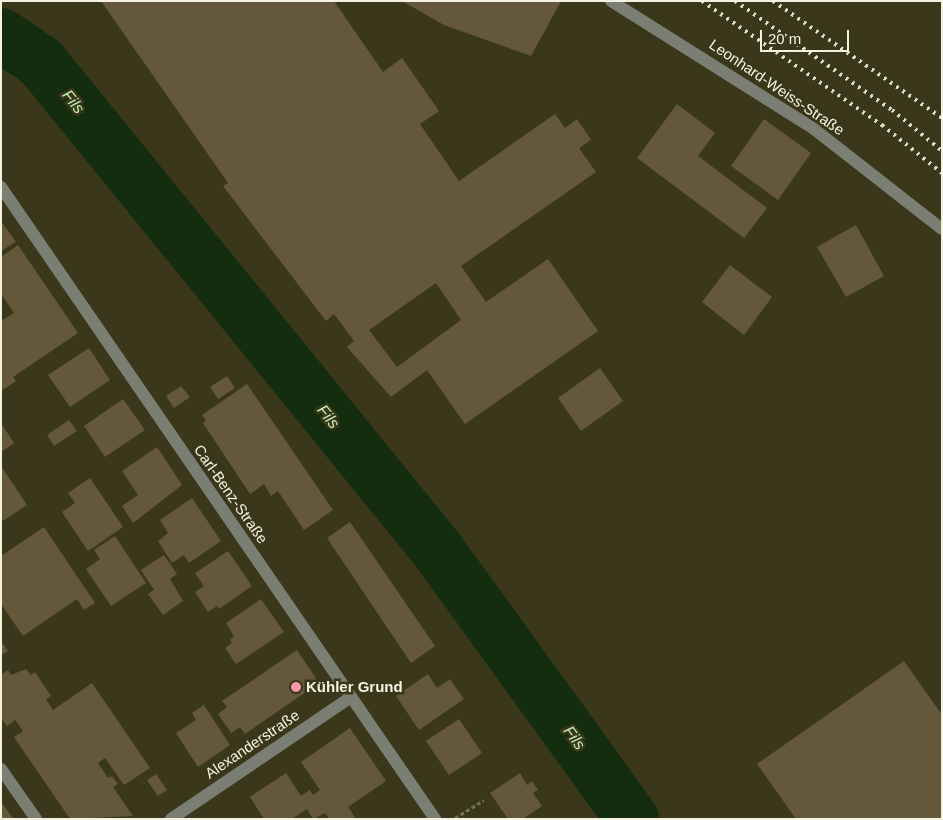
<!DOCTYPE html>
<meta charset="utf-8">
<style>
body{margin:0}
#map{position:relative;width:943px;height:820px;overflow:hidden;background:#3a371b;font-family:Arial,sans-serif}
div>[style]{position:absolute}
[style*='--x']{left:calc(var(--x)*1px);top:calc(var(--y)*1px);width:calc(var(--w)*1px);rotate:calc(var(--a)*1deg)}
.river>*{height:54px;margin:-27px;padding:0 27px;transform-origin:27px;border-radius:27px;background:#142d0e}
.building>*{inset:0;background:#65573c}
.path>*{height:3px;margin-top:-1.5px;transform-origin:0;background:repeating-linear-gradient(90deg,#747159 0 4px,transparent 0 6.5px)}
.minor>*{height:12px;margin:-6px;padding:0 6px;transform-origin:6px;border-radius:6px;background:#7b7e72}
.rail>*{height:4px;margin-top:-2px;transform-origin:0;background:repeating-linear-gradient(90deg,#dcdbc8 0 2.5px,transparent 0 7.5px)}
.dots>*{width:14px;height:14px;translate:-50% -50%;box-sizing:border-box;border:2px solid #3a371b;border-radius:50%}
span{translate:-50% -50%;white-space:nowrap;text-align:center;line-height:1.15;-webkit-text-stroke:5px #3a371b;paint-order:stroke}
.street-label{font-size:15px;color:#f4f3e2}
.poi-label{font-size:15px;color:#f4f3e2;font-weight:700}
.left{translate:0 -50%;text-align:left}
.water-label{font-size:16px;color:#c3f2b7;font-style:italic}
.frame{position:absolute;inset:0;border:2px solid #f4f3e2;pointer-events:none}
.scale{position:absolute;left:760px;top:30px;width:89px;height:22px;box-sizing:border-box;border:2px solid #f4f3e2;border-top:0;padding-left:6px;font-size:15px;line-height:18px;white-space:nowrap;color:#f4f3e2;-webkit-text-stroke:4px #3a371b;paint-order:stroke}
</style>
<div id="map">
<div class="river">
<div style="--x:1;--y:35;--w:48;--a:34"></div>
<div style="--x:41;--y:62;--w:631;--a:50.91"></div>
<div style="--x:439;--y:552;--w:329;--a:54.1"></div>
</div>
<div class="building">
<div style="clip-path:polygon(evenodd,101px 1px,334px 1px,383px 72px,402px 58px,439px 111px,420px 124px,459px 181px,555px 114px,565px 128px,577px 119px,591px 140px,579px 148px,596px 172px,461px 266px,486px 302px,548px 259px,598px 331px,465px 424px,427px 370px,391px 397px,347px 347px,354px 341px,334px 314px,326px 321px,223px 186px,228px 183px,101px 1px,436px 283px,461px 320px,397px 367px,369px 330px,436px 283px)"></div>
<div style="clip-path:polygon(402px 1px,561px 1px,531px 56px,444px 25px)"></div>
<div style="clip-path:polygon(677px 104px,715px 133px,698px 156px,767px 208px,744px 238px,637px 158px)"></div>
<div style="clip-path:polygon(764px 119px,811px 153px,778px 200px,731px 166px)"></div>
<div style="clip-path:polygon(1px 221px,16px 242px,1px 251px)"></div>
<div style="clip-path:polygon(856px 225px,884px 276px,846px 297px,817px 247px)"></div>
<div style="clip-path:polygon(18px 245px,78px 333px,13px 377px,16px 381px,1px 391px,1px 321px,14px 313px,1px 294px,1px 257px)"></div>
<div style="clip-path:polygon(730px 265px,772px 297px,744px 335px,702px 302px)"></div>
<div style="clip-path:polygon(89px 348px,110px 380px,70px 407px,48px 375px)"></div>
<div style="clip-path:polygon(600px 368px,623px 401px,581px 431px,558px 398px)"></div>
<div style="clip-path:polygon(227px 376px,235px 388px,218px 399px,210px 387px)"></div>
<div style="clip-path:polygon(247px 384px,333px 510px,304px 530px,278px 491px,271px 496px,264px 484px,250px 494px,203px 423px,206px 421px,202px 415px)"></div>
<div style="clip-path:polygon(181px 386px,190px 397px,174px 408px,166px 396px)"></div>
<div style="clip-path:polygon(123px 399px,145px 430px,105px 457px,84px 426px)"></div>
<div style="clip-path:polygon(69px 420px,77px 431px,54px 446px,47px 435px)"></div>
<div style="clip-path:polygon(1px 423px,14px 443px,1px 452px)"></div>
<div style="clip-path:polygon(157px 447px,182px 485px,133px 523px,122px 506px,138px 495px,122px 471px)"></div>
<div style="clip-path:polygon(1px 466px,27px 505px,3px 521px,1px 518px)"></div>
<div style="clip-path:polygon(90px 478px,123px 527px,88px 551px,62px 512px,75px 503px,68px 493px)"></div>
<div style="clip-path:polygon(192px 498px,221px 541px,189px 563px,184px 555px,172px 563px,158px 541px,168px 533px,160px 520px)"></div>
<div style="clip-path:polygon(350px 522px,435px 646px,411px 663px,327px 538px)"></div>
<div style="clip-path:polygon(44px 527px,95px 603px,84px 610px,77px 599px,23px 636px,1px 604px,1px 556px)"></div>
<div style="clip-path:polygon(115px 536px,146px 583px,111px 606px,86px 569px,100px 559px,94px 550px)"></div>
<div style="clip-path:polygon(228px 551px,252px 586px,219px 609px,217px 606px,208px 612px,195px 592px,204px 586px,195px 573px)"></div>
<div style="clip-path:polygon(164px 555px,177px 574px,170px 579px,183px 601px,163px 615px,148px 594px,154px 590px,141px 570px)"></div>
<div style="clip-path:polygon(261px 599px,284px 632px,236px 664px,225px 648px,232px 643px,230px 640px,234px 636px,226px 623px)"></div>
<div style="clip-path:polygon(1px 641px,8px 651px,1px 655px)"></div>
<div style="clip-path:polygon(297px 650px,319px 683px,245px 734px,240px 727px,231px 733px,218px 714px,227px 707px,222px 701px)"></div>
<div style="clip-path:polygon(904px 661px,942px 715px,942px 819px,796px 819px,757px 764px)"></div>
<div style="clip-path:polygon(26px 669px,31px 675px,35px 672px,51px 696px,46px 699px,53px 710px,92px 683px,150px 768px,124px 785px,105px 758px,98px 763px,108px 778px,112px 776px,118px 784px,113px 787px,133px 816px,70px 819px,14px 737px,23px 731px,15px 720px,7px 726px,1px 718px,1px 675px,8px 670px,11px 675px)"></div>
<div style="clip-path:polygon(428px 674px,437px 688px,450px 679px,464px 699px,419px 730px,396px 696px)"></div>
<div style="clip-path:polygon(204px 705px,230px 745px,198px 767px,176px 733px,196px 720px,192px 713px)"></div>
<div style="clip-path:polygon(459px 719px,482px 753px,449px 775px,426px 741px)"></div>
<div style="clip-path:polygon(350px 728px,386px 781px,348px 807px,356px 819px,329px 819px,325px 813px,313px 819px,307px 809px,292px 819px,264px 819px,250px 797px,286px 773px,301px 796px,310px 790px,313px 795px,320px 790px,301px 762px)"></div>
<div style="clip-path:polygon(520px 773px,527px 785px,532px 781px,538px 790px,533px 793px,542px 806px,523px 819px,508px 819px,490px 793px)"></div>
<div style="clip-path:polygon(156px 774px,167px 790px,158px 796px,147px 780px)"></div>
<div style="clip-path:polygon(1px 801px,13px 819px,1px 819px)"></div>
</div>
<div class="path">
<div style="--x:455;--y:818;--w:34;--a:-32"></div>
</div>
<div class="minor">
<div style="--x:611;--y:1;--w:240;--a:32.2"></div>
<div style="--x:814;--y:129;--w:162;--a:38"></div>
<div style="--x:1;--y:187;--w:767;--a:55.52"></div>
<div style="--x:1;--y:769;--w:61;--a:55"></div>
<div style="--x:171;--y:819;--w:217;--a:-34.1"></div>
</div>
<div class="rail">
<div style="--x:702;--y:1;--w:219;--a:34.6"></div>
<div style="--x:882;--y:125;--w:77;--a:38.7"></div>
<div style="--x:735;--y:1;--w:191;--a:34.8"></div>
<div style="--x:892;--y:110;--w:65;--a:39.4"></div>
<div style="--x:773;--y:1;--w:206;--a:34.7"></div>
</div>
<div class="dots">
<div style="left:296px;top:687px;background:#f39aaa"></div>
</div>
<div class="street-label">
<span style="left:777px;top:87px;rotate:34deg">Leonhard-Weiss-Straße</span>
<span style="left:231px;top:494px;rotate:55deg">Carl-Benz-Straße</span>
<span style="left:252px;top:744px;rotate:-34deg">Alexanderstraße</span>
</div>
<div class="poi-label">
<span class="left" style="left:306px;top:687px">Kühler Grund</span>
</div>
<div class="water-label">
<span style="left:73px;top:102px;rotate:51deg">Fils</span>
<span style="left:328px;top:417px;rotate:51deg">Fils</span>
<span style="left:574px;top:738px;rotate:54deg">Fils</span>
</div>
<div class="frame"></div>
<div class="scale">20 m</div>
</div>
